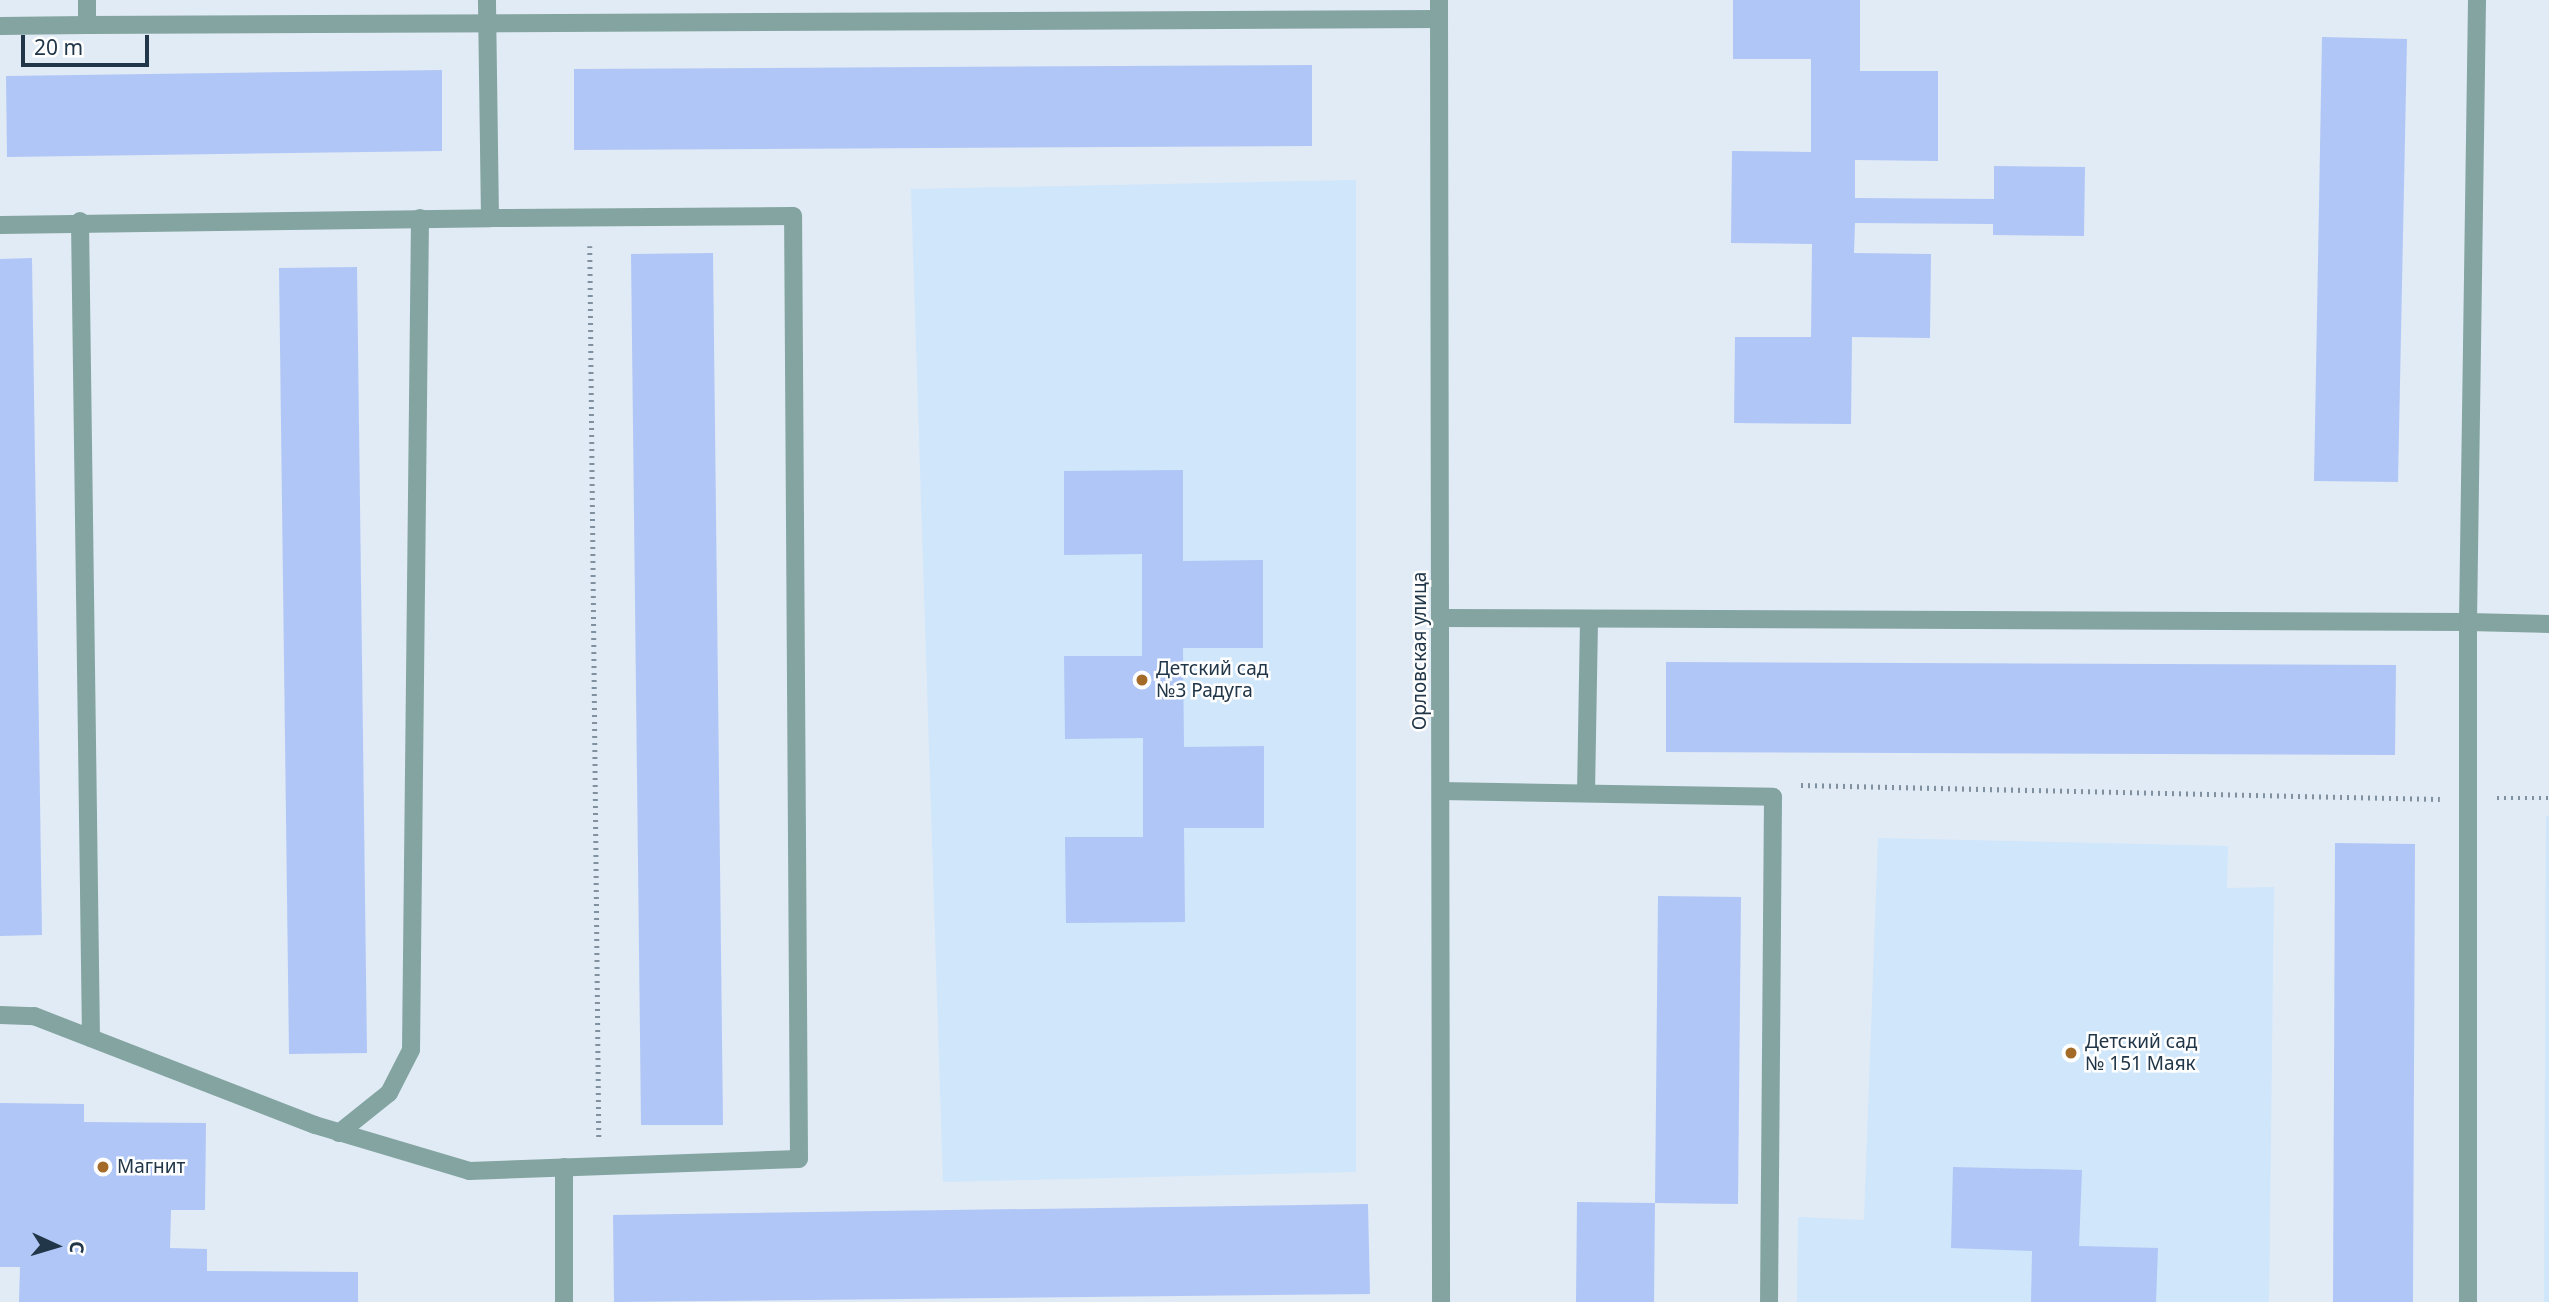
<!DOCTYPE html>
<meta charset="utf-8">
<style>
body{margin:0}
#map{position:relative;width:2549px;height:1302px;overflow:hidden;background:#e1ebf5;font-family:"Noto Sans",sans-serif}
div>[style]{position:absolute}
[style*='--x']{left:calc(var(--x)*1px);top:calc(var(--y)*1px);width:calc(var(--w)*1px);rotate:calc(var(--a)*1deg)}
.built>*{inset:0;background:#cfe6fb}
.building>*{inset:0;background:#b0c6f6}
.path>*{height:4.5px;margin-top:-2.25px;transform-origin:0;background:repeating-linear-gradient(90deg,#81909e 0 2px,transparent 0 7px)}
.lane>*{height:18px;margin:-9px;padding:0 9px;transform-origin:9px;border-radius:9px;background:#83a4a0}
.street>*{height:18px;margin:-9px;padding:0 9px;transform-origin:9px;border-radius:9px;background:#83a4a0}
.dots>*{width:19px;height:19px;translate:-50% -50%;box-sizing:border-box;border:4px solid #fff;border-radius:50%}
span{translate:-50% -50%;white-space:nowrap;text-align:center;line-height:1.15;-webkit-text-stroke:5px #fff;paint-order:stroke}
.street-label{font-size:19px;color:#213648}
.poi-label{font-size:19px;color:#213648}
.left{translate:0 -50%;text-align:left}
.north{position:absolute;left:21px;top:1211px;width:70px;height:70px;-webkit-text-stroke:5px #fff;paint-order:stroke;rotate:94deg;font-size:19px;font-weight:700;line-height:28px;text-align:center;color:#213648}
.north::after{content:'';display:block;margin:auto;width:24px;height:32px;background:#213648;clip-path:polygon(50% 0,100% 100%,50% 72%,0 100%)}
.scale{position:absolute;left:21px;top:35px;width:128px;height:32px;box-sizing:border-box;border:4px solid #213648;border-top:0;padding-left:9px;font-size:21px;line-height:24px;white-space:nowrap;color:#213648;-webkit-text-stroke:5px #fff;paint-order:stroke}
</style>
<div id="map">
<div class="built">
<div style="clip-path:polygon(1356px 180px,1356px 1172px,943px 1182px,911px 189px)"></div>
<div style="clip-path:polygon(2546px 816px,2549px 816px,2549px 1302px,2544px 1302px)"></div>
<div style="clip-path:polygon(1878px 838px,2228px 846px,2227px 888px,2274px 887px,2269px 1302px,1797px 1302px,1798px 1217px,1864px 1220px)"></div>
</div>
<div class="building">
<div style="clip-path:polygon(1733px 0,1860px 0,1860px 71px,1938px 71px,1938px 161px,1855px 160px,1855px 198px,1994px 199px,1994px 166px,2085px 167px,2084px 236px,1993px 235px,1993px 224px,1855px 223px,1854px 253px,1931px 254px,1930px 338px,1852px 337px,1851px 424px,1734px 423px,1735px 337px,1811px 337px,1812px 244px,1731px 243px,1732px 151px,1811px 152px,1811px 59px,1733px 59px)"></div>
<div style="clip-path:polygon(2322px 37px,2407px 39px,2398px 482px,2314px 481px)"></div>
<div style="clip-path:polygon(1312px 65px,1312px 146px,574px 150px,574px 69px)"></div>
<div style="clip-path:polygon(442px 70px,442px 151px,7px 157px,6px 76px)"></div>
<div style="clip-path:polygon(713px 253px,723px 1125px,641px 1125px,631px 254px)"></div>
<div style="clip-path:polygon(32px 258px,42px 935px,0 936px,0 259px)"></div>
<div style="clip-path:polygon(357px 267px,367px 1053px,289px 1054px,279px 268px)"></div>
<div style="clip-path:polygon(1183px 470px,1183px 561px,1263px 560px,1263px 648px,1183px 648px,1184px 747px,1264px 746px,1264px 828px,1184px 828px,1185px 922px,1066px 923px,1065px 837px,1143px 837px,1143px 738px,1065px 739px,1064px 656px,1142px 656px,1142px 554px,1064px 555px,1064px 471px)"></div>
<div style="clip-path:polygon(1666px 662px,2396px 665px,2395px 755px,1666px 752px)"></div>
<div style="clip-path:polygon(2335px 843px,2415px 844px,2413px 1302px,2333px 1302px)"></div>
<div style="clip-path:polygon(1658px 896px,1741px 897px,1738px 1204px,1655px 1203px)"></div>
<div style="clip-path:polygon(0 1103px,84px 1104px,84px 1122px,206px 1123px,205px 1210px,171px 1210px,170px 1248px,207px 1249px,207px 1271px,358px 1272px,358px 1302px,19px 1302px,20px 1267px,0 1267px)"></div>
<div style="clip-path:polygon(1953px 1167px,2082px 1170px,2079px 1246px,2158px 1248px,2156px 1302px,2031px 1302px,2032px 1251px,1951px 1248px)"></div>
<div style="clip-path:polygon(1577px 1202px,1655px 1203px,1654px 1302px,1576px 1302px)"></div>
<div style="clip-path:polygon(1368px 1204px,1370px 1294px,614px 1302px,613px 1215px)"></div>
</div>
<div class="path">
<div style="--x:590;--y:246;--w:891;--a:89.42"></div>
<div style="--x:1801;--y:785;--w:639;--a:1.26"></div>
<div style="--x:2497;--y:798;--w:52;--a:0"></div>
</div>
<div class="lane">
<div style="--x:87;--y:25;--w:1352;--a:-0.25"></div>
<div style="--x:0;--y:26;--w:87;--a:-0.7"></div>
<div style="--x:87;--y:25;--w:25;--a:-90"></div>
<div style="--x:80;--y:221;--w:817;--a:89.23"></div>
<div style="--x:0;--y:225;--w:490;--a:-0.8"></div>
<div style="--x:490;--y:218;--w:218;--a:-90.8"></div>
<div style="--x:1441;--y:791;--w:332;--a:1"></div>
<div style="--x:1773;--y:797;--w:505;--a:90.45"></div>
<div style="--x:0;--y:1015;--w:34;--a:2"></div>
<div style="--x:34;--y:1016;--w:301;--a:21.2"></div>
<div style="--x:315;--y:1125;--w:161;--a:16.6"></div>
<div style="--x:469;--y:1171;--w:330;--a:-2.1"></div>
<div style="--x:799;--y:1159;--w:943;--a:-90.36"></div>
<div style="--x:793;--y:216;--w:303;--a:179.6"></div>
<div style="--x:339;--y:1133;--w:64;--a:-38.7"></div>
<div style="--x:389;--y:1093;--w:48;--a:-62.9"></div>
<div style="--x:411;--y:1050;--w:832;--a:-89.38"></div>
<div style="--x:564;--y:1302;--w:135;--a:-90"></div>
</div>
<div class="street">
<div style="--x:1439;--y:0;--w:1302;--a:89.91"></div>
<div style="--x:1441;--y:618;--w:1027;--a:0.22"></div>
<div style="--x:2468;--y:622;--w:622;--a:-89.17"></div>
<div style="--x:1586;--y:793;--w:174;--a:-89"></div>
<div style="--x:2468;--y:1302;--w:680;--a:-90"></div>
<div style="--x:2468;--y:622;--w:81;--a:1.4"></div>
</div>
<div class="dots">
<div style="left:1142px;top:680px;background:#a36a28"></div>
<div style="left:2071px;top:1053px;background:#a36a28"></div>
<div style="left:103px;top:1167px;background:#a36a28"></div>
</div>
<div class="street-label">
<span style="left:1420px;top:651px;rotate:-90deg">Орловская улица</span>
</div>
<div class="poi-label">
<span class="left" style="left:1156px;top:680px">Детский сад<br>№3 Радуга</span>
<span class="left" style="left:2085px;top:1053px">Детский сад<br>№ 151 Маяк</span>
<span class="left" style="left:117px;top:1167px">Магнит</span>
</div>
<div class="north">С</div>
<div class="scale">20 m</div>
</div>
